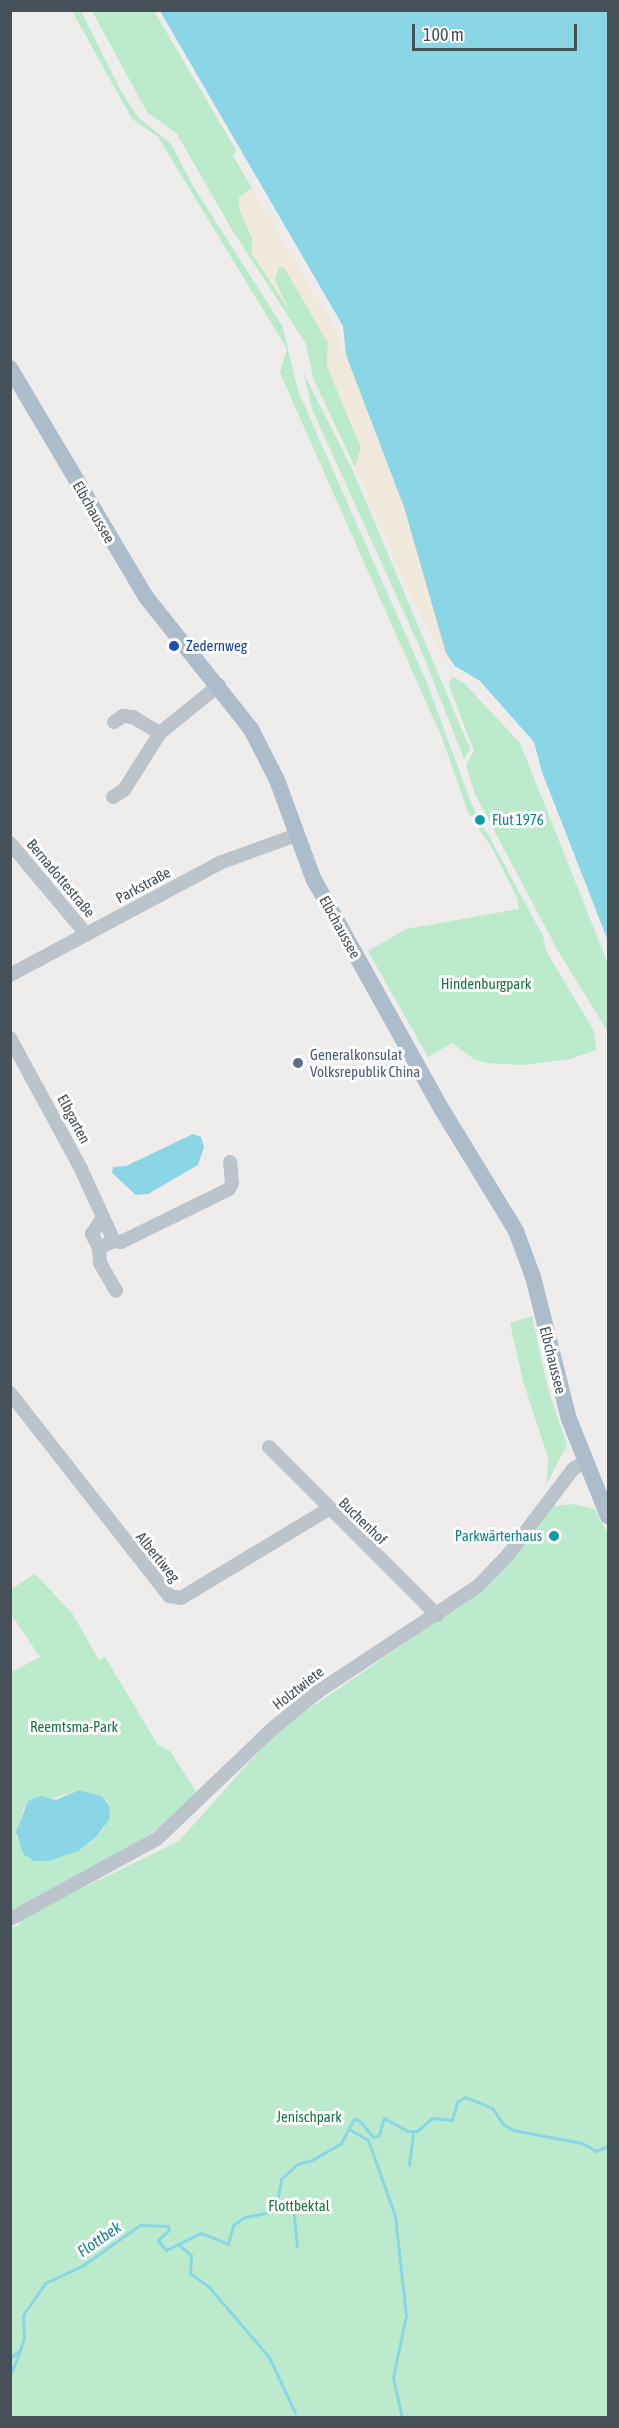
<!DOCTYPE html>
<meta charset="utf-8">
<style>
body{margin:0}
#map{position:relative;width:619px;height:2428px;overflow:hidden;background:#efecec;font-family:"Asap Condensed",sans-serif}
div>[style]{position:absolute}
[style*='--x']{left:calc(var(--x)*1px);top:calc(var(--y)*1px);width:calc(var(--w)*1px);rotate:calc(var(--a)*1deg)}
.green>*{inset:0;background:#bbebcc}
.sand>*{inset:0;background:#f0e9dc}
.water>*{inset:0;background:#8ad6e6}
.stream>*{height:3px;margin:-1.5px;padding:0 1.5px;transform-origin:1.5px;border-radius:1.5px;background:#8ad6e6}
.minor>*{height:14px;margin:-7px;padding:0 7px;transform-origin:7px;border-radius:7px;background:#bbc4cb}
.major>*{height:16px;margin:-8px;padding:0 8px;transform-origin:8px;border-radius:8px;background:#acbcca}
.dots>*{width:16px;height:16px;translate:-50% -50%;box-sizing:border-box;border:3px solid #fff;border-radius:50%}
span{translate:-50% -50%;white-space:nowrap;text-align:center;line-height:1.15;-webkit-text-stroke:6px #fff;paint-order:stroke}
.street-label{font-size:15px;color:#455058}
.transit-label{font-size:15px;color:#164399}
.left{translate:0 -50%;text-align:left}
.culture-label{font-size:15px;color:#0d838f}
.right{translate:-100% -50%;text-align:right}
.park-label{font-size:15px;color:#1b7445}
.service-label{font-size:15px;color:#4e5e75}
.water-label{font-size:16px;color:#137f96;font-style:italic}
.frame{position:absolute;inset:0;border:12px solid #455058;pointer-events:none}
.scale{position:absolute;left:412px;top:24px;width:165px;height:27px;box-sizing:border-box;border:3px solid #455058;border-top:0;padding-left:8px;font-size:18px;line-height:21px;white-space:nowrap;color:#455058;-webkit-text-stroke:4px #fff;paint-order:stroke}
</style>
<div id="map">
<div class="green">
<div style="clip-path:polygon(72px 11px,81px 11px,121px 91px,139px 118px,171px 144px,193px 186px,283px 327px,298px 391px,427px 683px,472px 805px,543px 936px,546px 951px,594px 1031px,596px 1050px,570px 1059px,522px 1065px,487px 1063px,474px 1059px,452px 1043px,428px 1057px,368px 951px,406px 929px,519px 909px,517px 898px,493px 850px,468px 812px,442px 738px,280px 373px,287px 349px,158px 137px,132px 119px)"></div>
<div style="clip-path:polygon(92px 11px,154px 11px,236px 150px,233px 156px,252px 188px,239px 197px,239px 208px,252px 238px,252px 254px,274px 280px,279px 267px,284px 267px,328px 343px,327px 366px,361px 448px,355px 467px,313px 378px,306px 344px,231px 228px,177px 134px,147px 112px)"></div>
<div style="clip-path:polygon(304px 374px,353px 471px,470px 749px,464px 759px,424px 657px,312px 409px)"></div>
<div style="clip-path:polygon(453px 677px,463px 682px,520px 743px,608px 964px,608px 1032px,558px 951px,475px 794px,466px 765px,474px 751px,451px 691px,449px 681px)"></div>
<div style="clip-path:polygon(532px 1316px,548px 1389px,567px 1445px,547px 1483px,548px 1458px,523px 1381px,510px 1323px)"></div>
<div style="clip-path:polygon(572px 1504px,595px 1509px,608px 1534px,608px 2417px,11px 2418px,11px 1928px,19px 1925px,25px 1916px,179px 1841px,277px 1731px,485px 1588px,554px 1506px)"></div>
<div style="clip-path:polygon(evenodd,35px 1574px,72px 1613px,99px 1660px,105px 1657px,158px 1745px,170px 1751px,197px 1793px,156px 1830px,135px 1844px,11px 1910px,10px 1673px,40px 1657px,11px 1614px,11px 1589px,35px 1574px,79px 1790px,102px 1796px,108px 1802px,104px 1828px,90px 1843px,69px 1854px,49px 1861px,29px 1859px,16px 1836px,24px 1808px,79px 1790px)"></div>
</div>
<div class="sand">
<div style="clip-path:polygon(252px 188px,336px 331px,342px 351px,349px 348px,352px 334px,305px 242px,332px 277px,363px 331px,432px 499px,455px 579px,465px 639px,482px 671px,444px 659px,403px 579px,355px 467px,361px 448px,327px 366px,328px 343px,284px 267px,279px 267px,273px 276px,289px 310px,252px 254px,252px 238px,239px 208px,239px 197px)"></div>
</div>
<div class="water">
<div style="clip-path:polygon(160px 11px,608px 11px,608px 941px,542px 772px,534px 742px,480px 681px,455px 666px,446px 653px,404px 507px,346px 355px,343px 326px)"></div>
<div style="clip-path:polygon(193px 1134px,201px 1137px,204px 1147px,198px 1165px,148px 1194px,136px 1195px,112px 1173px,113px 1167px,126px 1166px)"></div>
<div style="clip-path:polygon(79px 1790px,102px 1796px,110px 1807px,109px 1820px,95px 1838px,78px 1851px,49px 1861px,34px 1861px,23px 1854px,16px 1832px,28px 1801px,41px 1796px,56px 1800px)"></div>
</div>
<div class="stream">
<div style="--x:349;--y:2129;--w:22;--a:30"></div>
<div style="--x:368;--y:2140;--w:81;--a:70.4"></div>
<div style="--x:395;--y:2216;--w:100;--a:83.7"></div>
<div style="--x:406;--y:2315;--w:64;--a:101.7"></div>
<div style="--x:393;--y:2378;--w:41;--a:77.3"></div>
<div style="--x:409;--y:2165;--w:33;--a:-83"></div>
<div style="--x:278;--y:2200;--w:17;--a:28"></div>
<div style="--x:293;--y:2208;--w:38;--a:84"></div>
<div style="--x:179;--y:2245;--w:16;--a:40"></div>
<div style="--x:191;--y:2255;--w:18;--a:93"></div>
<div style="--x:190;--y:2273;--w:24;--a:36"></div>
<div style="--x:209;--y:2287;--w:92;--a:49.4"></div>
<div style="--x:269;--y:2357;--w:62;--a:65.1"></div>
<div style="--x:10;--y:2358;--w:13;--a:-39"></div>
<div style="--x:20;--y:2350;--w:13;--a:-72"></div>
<div style="--x:24;--y:2338;--w:23;--a:-92"></div>
<div style="--x:23;--y:2315;--w:39;--a:-55"></div>
<div style="--x:45;--y:2283;--w:41;--a:-24.7"></div>
<div style="--x:82;--y:2266;--w:71;--a:-35.3"></div>
<div style="--x:140;--y:2225;--w:28;--a:2"></div>
<div style="--x:168;--y:2226;--w:4;--a:76"></div>
<div style="--x:169;--y:2230;--w:15;--a:138"></div>
<div style="--x:158;--y:2240;--w:13;--a:51"></div>
<div style="--x:166;--y:2250;--w:39;--a:-26"></div>
<div style="--x:201;--y:2233;--w:29;--a:22"></div>
<div style="--x:228;--y:2244;--w:20;--a:-75"></div>
<div style="--x:233;--y:2225;--w:14;--a:-34"></div>
<div style="--x:245;--y:2217;--w:31;--a:-11"></div>
<div style="--x:275;--y:2211;--w:33;--a:-79"></div>
<div style="--x:281;--y:2179;--w:22;--a:-43"></div>
<div style="--x:297;--y:2164;--w:16;--a:-15"></div>
<div style="--x:312;--y:2160;--w:34;--a:-30"></div>
<div style="--x:341;--y:2143;--w:27;--a:-62"></div>
<div style="--x:354;--y:2119;--w:5;--a:11"></div>
<div style="--x:359;--y:2120;--w:22;--a:51"></div>
<div style="--x:373;--y:2137;--w:6;--a:-18"></div>
<div style="--x:379;--y:2135;--w:18;--a:-74"></div>
<div style="--x:384;--y:2118;--w:26;--a:29"></div>
<div style="--x:407;--y:2131;--w:10;--a:0"></div>
<div style="--x:417;--y:2131;--w:20;--a:-41"></div>
<div style="--x:432;--y:2118;--w:20;--a:6"></div>
<div style="--x:452;--y:2120;--w:19;--a:-74"></div>
<div style="--x:457;--y:2102;--w:9;--a:-32"></div>
<div style="--x:465;--y:2097;--w:29;--a:22"></div>
<div style="--x:492;--y:2108;--w:19;--a:55"></div>
<div style="--x:503;--y:2124;--w:12;--a:31"></div>
<div style="--x:513;--y:2130;--w:70;--a:10.7"></div>
<div style="--x:582;--y:2143;--w:16;--a:30"></div>
<div style="--x:596;--y:2151;--w:13;--a:-23"></div>
<div style="--x:10;--y:2375;--w:25;--a:-67"></div>
</div>
<div class="minor">
<div style="--x:114;--y:722;--w:11;--a:-34"></div>
<div style="--x:123;--y:716;--w:10;--a:6"></div>
<div style="--x:133;--y:717;--w:31;--a:31"></div>
<div style="--x:113;--y:797;--w:13;--a:-32"></div>
<div style="--x:124;--y:790;--w:67;--a:-57.7"></div>
<div style="--x:160;--y:733;--w:76;--a:-39.1"></div>
<div style="--x:10;--y:843;--w:119;--a:50.1"></div>
<div style="--x:10;--y:975;--w:240;--a:-28.1"></div>
<div style="--x:222;--y:862;--w:79;--a:-20"></div>
<div style="--x:10;--y:1038;--w:149;--a:61.5"></div>
<div style="--x:81;--y:1169;--w:79;--a:65.4"></div>
<div style="--x:114;--y:1241;--w:17;--a:155"></div>
<div style="--x:99;--y:1248;--w:16;--a:-117"></div>
<div style="--x:92;--y:1234;--w:20;--a:-57"></div>
<div style="--x:114;--y:1241;--w:7;--a:8"></div>
<div style="--x:121;--y:1242;--w:120;--a:-26.1"></div>
<div style="--x:229;--y:1189;--w:7;--a:-63"></div>
<div style="--x:232;--y:1183;--w:21;--a:-95"></div>
<div style="--x:99;--y:1248;--w:15;--a:86"></div>
<div style="--x:100;--y:1263;--w:32;--a:60"></div>
<div style="--x:10;--y:1393;--w:258;--a:51.9"></div>
<div style="--x:169;--y:1596;--w:12;--a:9"></div>
<div style="--x:181;--y:1598;--w:170;--a:-31.1"></div>
<div style="--x:269;--y:1447;--w:238;--a:45"></div>
<div style="--x:10;--y:1919;--w:167;--a:-28.6"></div>
<div style="--x:157;--y:1839;--w:159;--a:-43.7"></div>
<div style="--x:272;--y:1729;--w:60;--a:-39"></div>
<div style="--x:319;--y:1691;--w:189;--a:-33.4"></div>
<div style="--x:477;--y:1587;--w:45;--a:-45.9"></div>
<div style="--x:508;--y:1555;--w:108;--a:-52.9"></div>
<div style="--x:573;--y:1469;--w:15;--a:-32"></div>
</div>
<div class="major">
<div style="--x:10;--y:368;--w:266;--a:59.3"></div>
<div style="--x:146;--y:597;--w:169;--a:51.5"></div>
<div style="--x:251;--y:729;--w:57;--a:63"></div>
<div style="--x:277;--y:780;--w:104;--a:69.8"></div>
<div style="--x:313;--y:878;--w:263;--a:60.9"></div>
<div style="--x:441;--y:1108;--w:144;--a:58.6"></div>
<div style="--x:516;--y:1231;--w:49;--a:69.7"></div>
<div style="--x:533;--y:1277;--w:146;--a:75.8"></div>
<div style="--x:569;--y:1419;--w:105;--a:68.1"></div>
</div>
<div class="dots">
<div style="left:174px;top:646px;background:#1a4fb4"></div>
<div style="left:480px;top:820px;background:#0f9aa8"></div>
<div style="left:298px;top:1063px;background:#5c6f8a"></div>
<div style="left:554px;top:1536px;background:#0f9aa8"></div>
</div>
<div class="street-label">
<span style="left:94px;top:512px;rotate:60deg">Elbchaussee</span>
<span style="left:61px;top:878px;rotate:50deg">Bernadottestraße</span>
<span style="left:143px;top:885px;rotate:-28deg">Parkstraße</span>
<span style="left:340px;top:927px;rotate:61deg">Elbchaussee</span>
<span style="left:74px;top:1119px;rotate:62deg">Elbgarten</span>
<span style="left:553px;top:1360px;rotate:76deg">Elbchaussee</span>
<span style="left:363px;top:1521px;rotate:44deg">Buchenhof</span>
<span style="left:158px;top:1557px;rotate:51deg">Albertiweg</span>
<span style="left:298px;top:1688px;rotate:-38deg">Holztwiete</span>
</div>
<div class="transit-label">
<span class="left" style="left:186px;top:646px">Zedernweg</span>
</div>
<div class="culture-label">
<span class="left" style="left:492px;top:820px">Flut 1976</span>
<span class="right" style="left:542px;top:1536px">Parkwärterhaus</span>
</div>
<div class="park-label">
<span style="left:486px;top:984px">Hindenburgpark</span>
<span style="left:74px;top:1727px">Reemtsma-Park</span>
<span style="left:309px;top:2117px">Jenischpark</span>
<span style="left:299px;top:2206px">Flottbektal</span>
</div>
<div class="service-label">
<span class="left" style="left:310px;top:1063px">Generalkonsulat<br>Volksrepublik China</span>
</div>
<div class="water-label">
<span style="left:99px;top:2239px;rotate:-35deg">Flottbek</span>
</div>
<div class="frame"></div>
<div class="scale">100 m</div>
</div>
